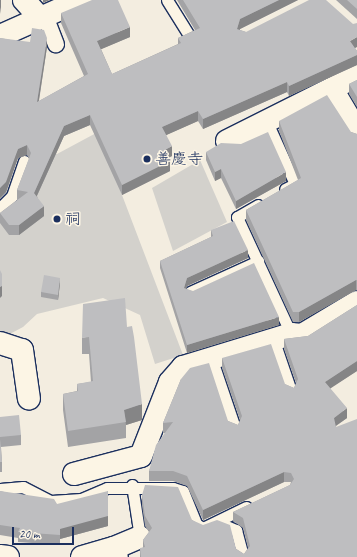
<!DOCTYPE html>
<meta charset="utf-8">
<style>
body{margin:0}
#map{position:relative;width:357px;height:557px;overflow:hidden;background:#f3ede0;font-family:Caveat,"Klee One",sans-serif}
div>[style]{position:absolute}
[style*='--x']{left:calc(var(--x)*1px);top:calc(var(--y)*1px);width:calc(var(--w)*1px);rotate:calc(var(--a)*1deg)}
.green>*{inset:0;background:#d3d1cc}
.roads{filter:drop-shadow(1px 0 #1b2f5e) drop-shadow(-1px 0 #1b2f5e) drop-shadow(0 1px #1b2f5e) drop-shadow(0 -1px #1b2f5e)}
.service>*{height:11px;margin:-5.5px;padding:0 5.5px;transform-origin:5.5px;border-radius:5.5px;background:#fcf5e5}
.pedestrian>*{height:16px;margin:-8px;padding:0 8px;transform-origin:8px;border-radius:8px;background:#fcf5e5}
.minor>*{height:22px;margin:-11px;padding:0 11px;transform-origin:11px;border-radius:11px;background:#fcf5e5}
.wall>*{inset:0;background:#a3a3a5}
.shaded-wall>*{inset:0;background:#858586}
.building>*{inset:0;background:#bebec0}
.dots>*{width:11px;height:11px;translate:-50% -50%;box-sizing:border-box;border:2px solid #fcf5e5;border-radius:50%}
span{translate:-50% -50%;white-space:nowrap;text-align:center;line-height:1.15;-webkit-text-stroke:3px #fcf5e5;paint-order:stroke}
.poi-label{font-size:16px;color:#1b2f5e}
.left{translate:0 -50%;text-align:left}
.scale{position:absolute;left:12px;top:527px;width:62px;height:18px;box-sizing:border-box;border:2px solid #1b2f5e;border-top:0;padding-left:5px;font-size:12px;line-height:14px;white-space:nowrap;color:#1b2f5e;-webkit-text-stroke:3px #fcf5e5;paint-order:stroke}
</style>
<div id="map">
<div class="green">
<div style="clip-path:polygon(98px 132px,183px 355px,155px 364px,140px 315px,103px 298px,37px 314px,23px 327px,6px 336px,0 335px,0 193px,31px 143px,57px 154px)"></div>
<div style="clip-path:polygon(200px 160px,227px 222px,173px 251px,152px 188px)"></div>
</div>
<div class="roads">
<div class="service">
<div style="--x:167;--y:0;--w:39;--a:58"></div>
<div style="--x:267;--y:122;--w:68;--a:65.7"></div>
<div style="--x:295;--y:184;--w:11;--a:153"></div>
<div style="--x:258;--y:205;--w:24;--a:150"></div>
<div style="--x:237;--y:217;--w:129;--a:65.2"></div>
<div style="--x:0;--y:208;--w:17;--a:-45"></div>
<div style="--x:12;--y:196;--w:37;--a:-71"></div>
<div style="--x:190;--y:292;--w:75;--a:-24.5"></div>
<div style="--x:274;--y:341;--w:53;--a:71.2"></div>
<div style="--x:212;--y:360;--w:72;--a:71.3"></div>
<div style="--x:132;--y:485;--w:53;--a:81.3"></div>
<div style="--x:0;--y:489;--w:23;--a:-5"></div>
<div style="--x:23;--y:487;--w:31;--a:27"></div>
<div style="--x:51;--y:501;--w:30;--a:-4"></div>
<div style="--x:81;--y:499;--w:28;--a:-23"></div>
<div style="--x:107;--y:488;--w:66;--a:0"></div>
<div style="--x:173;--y:488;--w:10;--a:17"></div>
<div style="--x:183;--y:491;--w:35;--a:68"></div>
<div style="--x:196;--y:524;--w:8;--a:30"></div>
<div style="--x:203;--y:528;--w:48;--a:-26"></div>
<div style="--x:217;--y:522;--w:21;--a:23"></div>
<div style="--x:236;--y:530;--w:28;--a:75"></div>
</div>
<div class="pedestrian">
<div style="--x:40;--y:18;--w:8;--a:23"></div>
<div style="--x:47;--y:21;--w:25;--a:69"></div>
</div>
<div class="minor">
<div style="--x:24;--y:0;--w:24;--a:48"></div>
<div style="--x:0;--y:36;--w:89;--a:-24"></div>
<div style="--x:332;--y:89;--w:49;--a:59.2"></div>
<div style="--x:227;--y:141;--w:145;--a:-26.6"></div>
<div style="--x:0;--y:343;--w:23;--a:18"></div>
<div style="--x:22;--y:350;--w:49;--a:81.9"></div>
<div style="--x:74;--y:474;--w:69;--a:-15"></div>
<div style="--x:141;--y:456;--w:79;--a:-68.6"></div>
<div style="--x:170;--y:382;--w:20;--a:-49"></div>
<div style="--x:183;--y:367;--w:113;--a:-17"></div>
<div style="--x:291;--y:334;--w:11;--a:5"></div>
<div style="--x:302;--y:335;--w:64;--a:-31"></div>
<div style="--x:114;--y:548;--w:28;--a:-23"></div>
<div style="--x:0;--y:556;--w:8;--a:7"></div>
<div style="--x:82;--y:557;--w:33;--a:-16"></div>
<div style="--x:114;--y:548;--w:9;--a:72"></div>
</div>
</div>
<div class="wall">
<div style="clip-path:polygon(177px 0,298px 0,240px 29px,240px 30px,246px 32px,355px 48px,357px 51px,357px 65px,289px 96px,287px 92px,203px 129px,198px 121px,166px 135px,172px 156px,168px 158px,170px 171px,122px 195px,90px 125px,64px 136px,37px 196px,44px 216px,19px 235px,9px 235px,0 223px,0 213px,17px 200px,17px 190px,29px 159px,27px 155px,18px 158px,6px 192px,0 198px,0 38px,47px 47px,39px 101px,84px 76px,61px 23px,61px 13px,130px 37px,101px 49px,112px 74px,178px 44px,178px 38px,195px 30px)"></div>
<div style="clip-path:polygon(336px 0,357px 0,357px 19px)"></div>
<div style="clip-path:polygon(357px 80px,357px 107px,349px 94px,349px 84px)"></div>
<div style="clip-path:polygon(279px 121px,351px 132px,357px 134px,357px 290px,356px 290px,299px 322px,293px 322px,246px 220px,246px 210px,298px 180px,279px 131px)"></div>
<div style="clip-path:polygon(206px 152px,286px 181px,236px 209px,221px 178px,215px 181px,206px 160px)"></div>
<div style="clip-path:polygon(211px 230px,248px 258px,187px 286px,186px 289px,279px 325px,187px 353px,160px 268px,160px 261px,211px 237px)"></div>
<div style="clip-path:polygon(60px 283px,58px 300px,41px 297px,41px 292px)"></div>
<div style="clip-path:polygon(357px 305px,357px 371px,330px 388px,347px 418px,336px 426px,357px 557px,140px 557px,140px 548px,143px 548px,143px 540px,149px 532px,145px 526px,142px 505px,142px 495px,192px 520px,244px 554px,248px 548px,243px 528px,233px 521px,233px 512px,290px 485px,291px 482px,284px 482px,203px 520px,187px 486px,173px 481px,149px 481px,149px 471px,165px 433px,163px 433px,163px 423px,181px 379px,228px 421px,238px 425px,240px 420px,222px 368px,222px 358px,294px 388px,296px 383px,284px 349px,284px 339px,308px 336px)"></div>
<div style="clip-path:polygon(127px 327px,142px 420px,126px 425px,126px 438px,68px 447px,63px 410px,63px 394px,77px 391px,77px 384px,91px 382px,89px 354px,82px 354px,82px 338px)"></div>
<div style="clip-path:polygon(0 417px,21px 435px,21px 445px,1px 447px,2px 462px,2px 472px,0 472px)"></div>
<div style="clip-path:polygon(0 491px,57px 504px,108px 526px,60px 539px,60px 545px,18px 542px,18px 538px,0 535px)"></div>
</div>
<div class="shaded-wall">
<div style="clip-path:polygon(0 0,1px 0,1px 7px,0 14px)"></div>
<div style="clip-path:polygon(43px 0,50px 0,43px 3px)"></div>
<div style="clip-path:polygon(279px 0,298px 0,240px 29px,237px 38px,237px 29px,240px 19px)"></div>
<div style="clip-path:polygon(130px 27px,130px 37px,97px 51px,97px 41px)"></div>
<div style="clip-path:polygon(357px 37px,357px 47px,350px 51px,350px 41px)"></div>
<div style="clip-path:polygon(47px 38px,47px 47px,37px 112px,37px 102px)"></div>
<div style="clip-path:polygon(357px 55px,357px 65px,289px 96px,289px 86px)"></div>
<div style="clip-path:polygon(287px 82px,287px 92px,203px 129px,203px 119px)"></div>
<div style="clip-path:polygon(198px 111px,198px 121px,162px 137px,162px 127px)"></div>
<div style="clip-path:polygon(90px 115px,90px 125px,64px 136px,34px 202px,34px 193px,64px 126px)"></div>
<div style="clip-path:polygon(27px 145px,27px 155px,18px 158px,6px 192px,0 198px,0 188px,18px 149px)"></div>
<div style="clip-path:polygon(172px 146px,172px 156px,165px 159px,165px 150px)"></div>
<div style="clip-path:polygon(170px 161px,170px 171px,122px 195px,122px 185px)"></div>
<div style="clip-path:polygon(221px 169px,221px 178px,215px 181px,215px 172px)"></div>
<div style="clip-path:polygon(286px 172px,286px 181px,236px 209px,236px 201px)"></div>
<div style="clip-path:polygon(44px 206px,44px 216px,19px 235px,19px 225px)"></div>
<div style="clip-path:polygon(248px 250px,248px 258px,187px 286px,184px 295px,184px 288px,187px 278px)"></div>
<div style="clip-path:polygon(60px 278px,60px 283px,58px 300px,58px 295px)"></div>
<div style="clip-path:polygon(356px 280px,356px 290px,299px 322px,299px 312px)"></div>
<div style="clip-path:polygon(2px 284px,2px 296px,0 298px,0 287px)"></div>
<div style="clip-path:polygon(279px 317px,279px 325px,187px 353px,187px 345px)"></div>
<div style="clip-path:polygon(357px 361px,357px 371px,325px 392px,325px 382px)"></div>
<div style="clip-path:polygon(142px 404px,142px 420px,126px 425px,124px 410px)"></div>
<div style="clip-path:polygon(347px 408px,347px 418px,334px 427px,334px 418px)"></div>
<div style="clip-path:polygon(284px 472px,284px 482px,203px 520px,203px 510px)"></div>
<div style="clip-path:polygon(108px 491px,108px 526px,60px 539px,60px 545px,60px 529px)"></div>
</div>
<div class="building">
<div style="clip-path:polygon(92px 0,118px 0,130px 27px,97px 41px,112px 74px,181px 43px,178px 38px,200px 28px,183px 0,279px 0,240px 19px,237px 29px,246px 32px,309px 0,326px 0,353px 24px,357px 23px,357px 37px,350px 41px,357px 51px,357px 55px,289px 86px,287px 82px,203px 119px,198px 111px,162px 127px,172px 146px,165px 150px,170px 161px,122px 185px,90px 115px,64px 126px,34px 193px,44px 206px,19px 225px,9px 225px,0 213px,28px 192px,17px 190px,31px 153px,27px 145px,18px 149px,6px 182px,0 188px,0 38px,30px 42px,32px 28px,44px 30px,47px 38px,37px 102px,88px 74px,61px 13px)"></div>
<div style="clip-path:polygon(347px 0,357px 0,357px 9px)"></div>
<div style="clip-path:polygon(357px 80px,357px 97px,349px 84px)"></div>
<div style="clip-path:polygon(327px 95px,351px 132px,357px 134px,357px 280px,356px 280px,299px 312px,293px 312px,246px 210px,301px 178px,279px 121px)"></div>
<div style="clip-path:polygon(268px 132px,286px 172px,236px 201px,221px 169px,215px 172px,206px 152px,221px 143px,241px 144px)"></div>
<div style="clip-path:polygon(234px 221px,248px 250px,187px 278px,184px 288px,193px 291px,254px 263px,279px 317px,187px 345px,160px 261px,213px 236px,211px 230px)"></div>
<div style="clip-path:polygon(0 270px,2px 274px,2px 286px,0 287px)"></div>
<div style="clip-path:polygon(44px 275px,60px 278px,58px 295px,41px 292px)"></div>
<div style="clip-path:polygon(125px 298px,127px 327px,132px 326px,134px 337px,142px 404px,124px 410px,126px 422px,68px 431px,63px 394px,78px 391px,77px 384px,93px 381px,89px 337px,82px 338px,83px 304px)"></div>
<div style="clip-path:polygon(357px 305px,357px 361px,325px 382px,347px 408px,334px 418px,336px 427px,357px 419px,357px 557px,141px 557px,140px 548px,145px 547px,143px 540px,152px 528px,145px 516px,142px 495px,145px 485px,178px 487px,192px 520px,203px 525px,217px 520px,230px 525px,236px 549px,244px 554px,250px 546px,243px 518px,233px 512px,290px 485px,294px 479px,291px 473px,284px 472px,203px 510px,187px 476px,173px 471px,149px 471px,156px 445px,173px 422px,163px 423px,181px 379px,190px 368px,209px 363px,228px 421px,238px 425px,242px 416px,222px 358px,271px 344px,285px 384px,294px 388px,298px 379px,284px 339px,308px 336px)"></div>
<div style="clip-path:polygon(19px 415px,21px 435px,0 437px,0 417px)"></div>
<div style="clip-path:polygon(0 439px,2px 462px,0 462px)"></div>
<div style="clip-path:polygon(0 491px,54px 499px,57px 504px,108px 491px,108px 516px,60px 529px,60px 535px,18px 532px,20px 528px,0 525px)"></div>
</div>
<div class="dots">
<div style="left:147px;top:159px;background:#1b2f5e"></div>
<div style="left:57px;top:219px;background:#1b2f5e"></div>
</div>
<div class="poi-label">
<span class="left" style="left:155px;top:159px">善慶寺</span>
<span class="left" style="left:65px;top:219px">祠</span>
</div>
<div class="scale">20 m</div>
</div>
